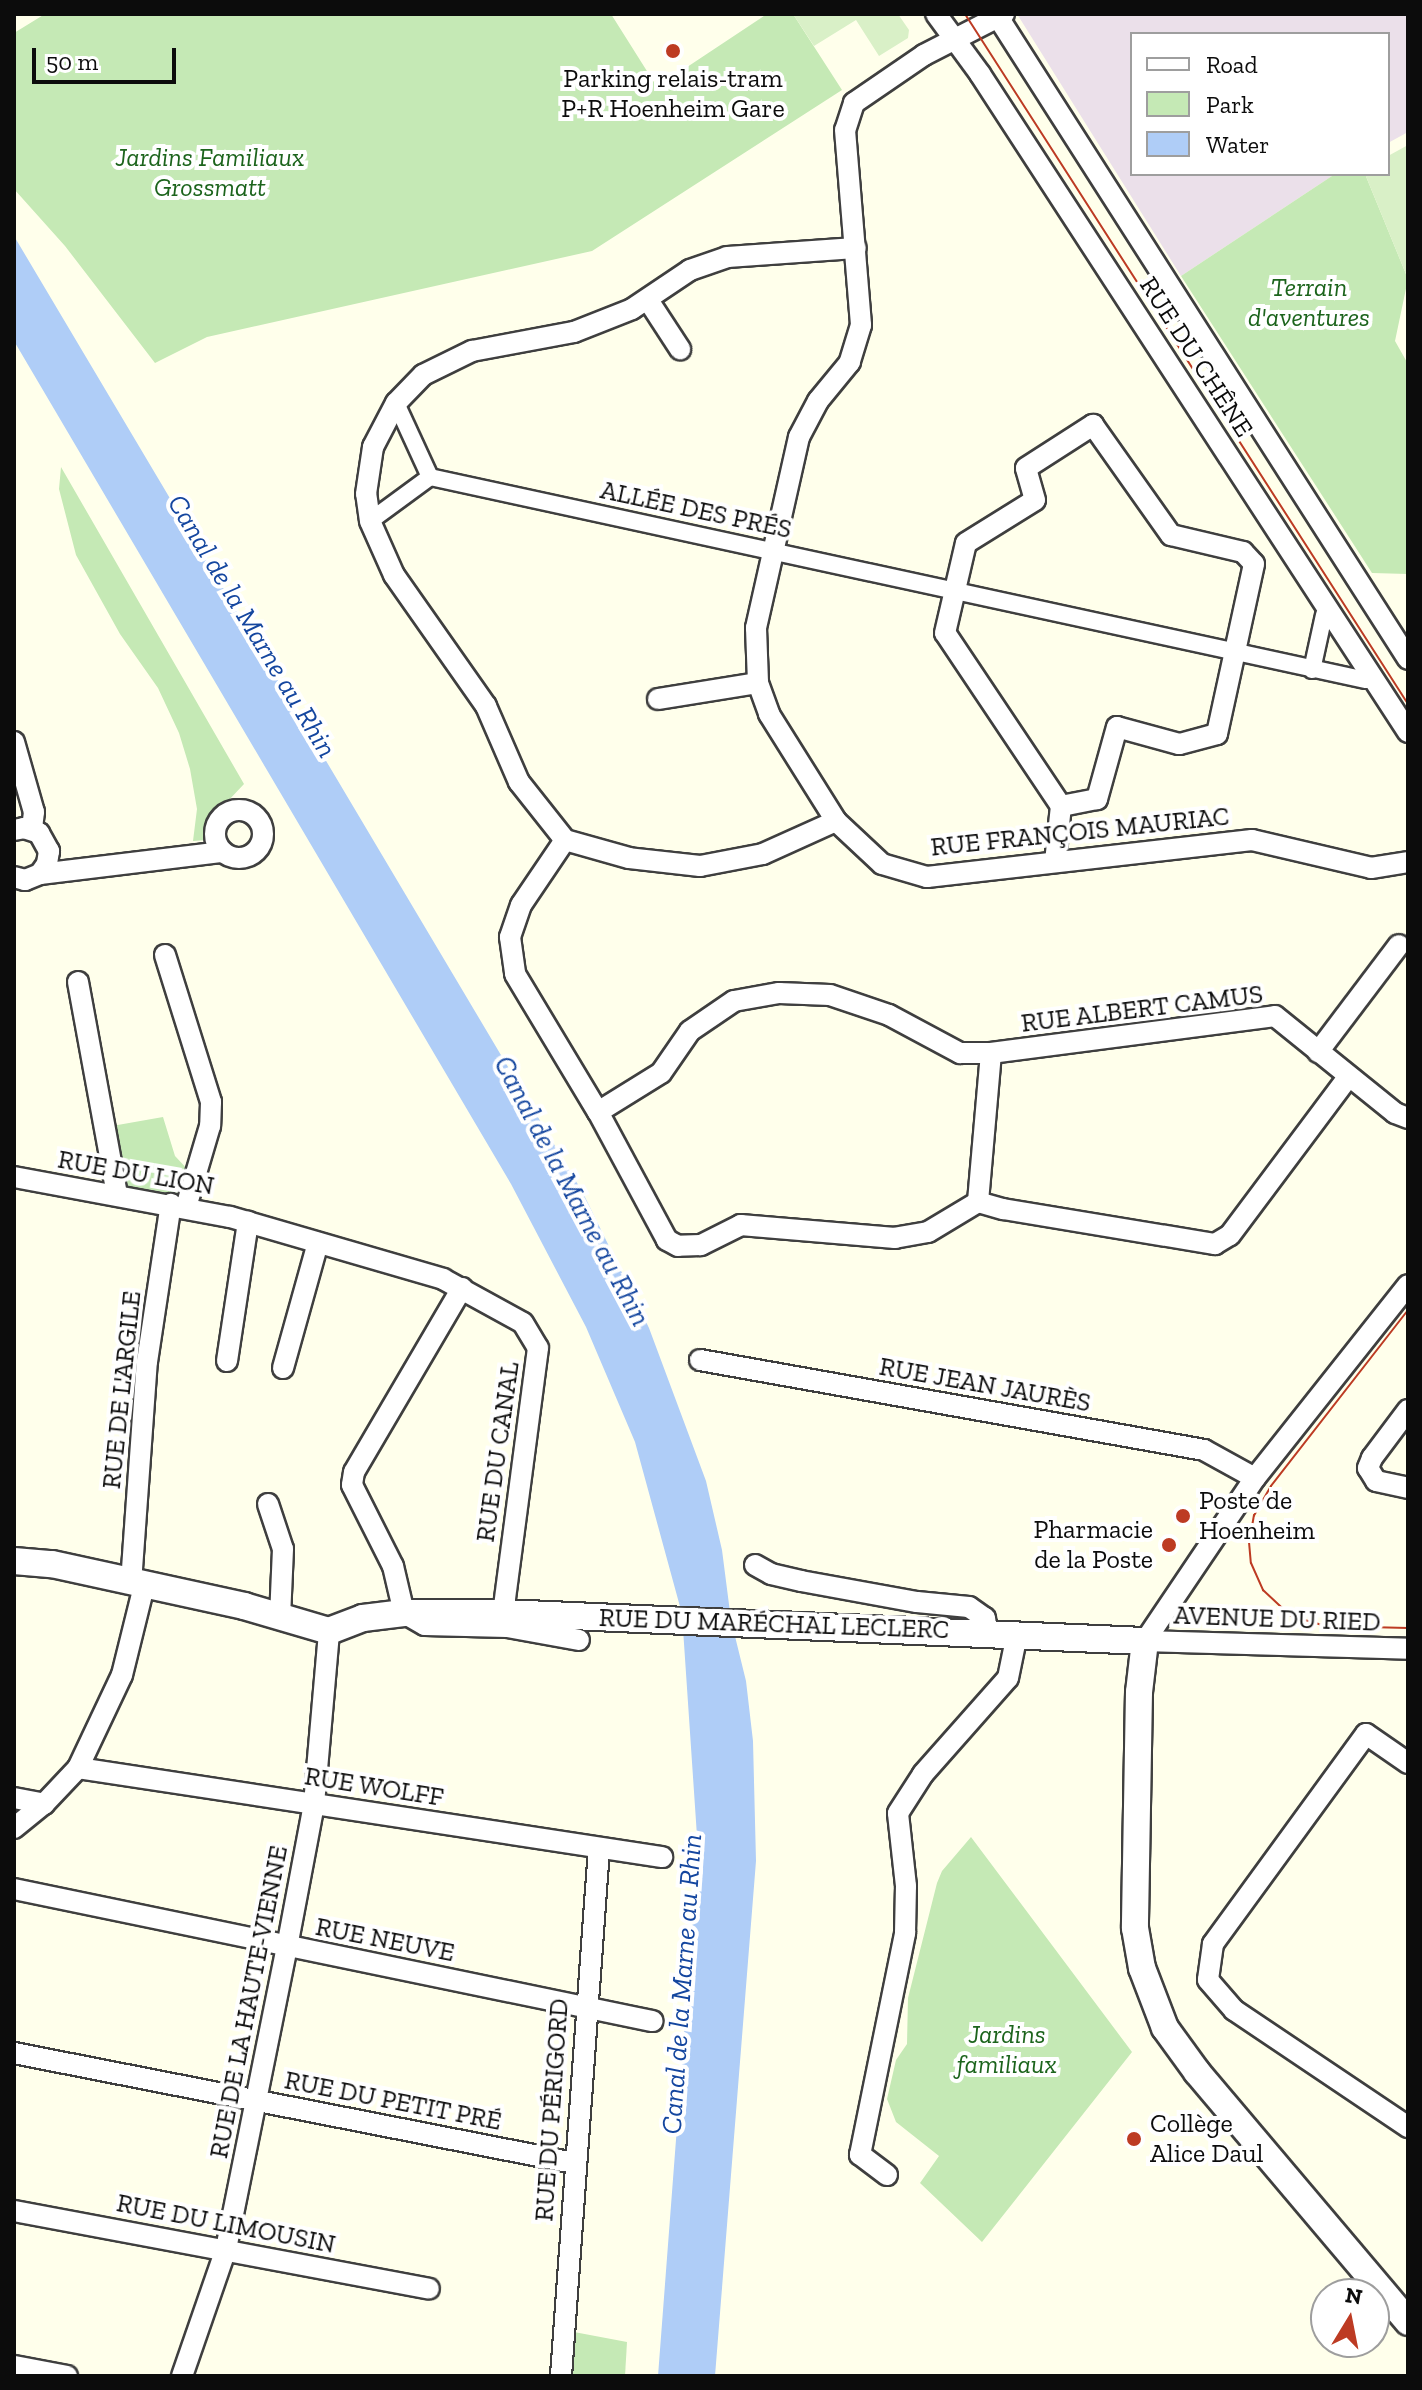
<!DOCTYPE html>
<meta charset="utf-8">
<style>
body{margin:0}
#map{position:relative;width:1422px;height:2390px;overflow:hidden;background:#ffffeb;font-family:"Zilla Slab",serif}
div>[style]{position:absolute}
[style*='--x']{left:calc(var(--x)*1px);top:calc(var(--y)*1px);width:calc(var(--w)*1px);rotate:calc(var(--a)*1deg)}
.industrial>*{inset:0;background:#ebe0ea}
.green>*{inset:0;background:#c5e9b5}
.pitch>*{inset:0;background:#d9f0c7}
.water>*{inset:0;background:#afcdf7}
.roads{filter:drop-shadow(2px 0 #3f3f3f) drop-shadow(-2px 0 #3f3f3f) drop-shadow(0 2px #3f3f3f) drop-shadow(0 -2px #3f3f3f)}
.pedestrian>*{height:16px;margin:-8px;padding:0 8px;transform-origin:8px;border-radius:8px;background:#fff}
.minor>*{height:20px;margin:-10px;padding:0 10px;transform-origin:10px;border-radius:10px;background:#fff}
.minor>.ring{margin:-10px;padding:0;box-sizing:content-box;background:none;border:20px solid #fff;border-radius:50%}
.tertiary>*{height:26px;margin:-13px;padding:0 13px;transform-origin:13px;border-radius:13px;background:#fff}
.tram>*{height:2px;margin:-1px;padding:0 1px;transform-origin:1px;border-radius:1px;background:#bd3b23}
.dots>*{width:22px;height:22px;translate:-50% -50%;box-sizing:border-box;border:4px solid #fff;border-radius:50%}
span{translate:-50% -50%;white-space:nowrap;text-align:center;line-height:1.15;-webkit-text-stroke:8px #fff;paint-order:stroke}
.poi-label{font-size:26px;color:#0c0c0c}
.left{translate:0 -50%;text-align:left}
.right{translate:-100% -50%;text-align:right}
.park-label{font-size:26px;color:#1c641c;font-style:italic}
.street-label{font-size:26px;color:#0c0c0c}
.water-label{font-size:28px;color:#14469f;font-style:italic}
.frame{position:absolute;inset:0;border:16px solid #0c0c0c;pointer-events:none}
.legend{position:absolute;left:1130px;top:32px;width:260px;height:144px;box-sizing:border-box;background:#fff;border:2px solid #9e9e9e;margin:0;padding:10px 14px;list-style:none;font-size:24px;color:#0c0c0c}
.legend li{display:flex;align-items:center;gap:16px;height:40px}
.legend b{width:40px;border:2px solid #9e9e9e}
.north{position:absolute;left:1310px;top:2278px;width:80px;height:80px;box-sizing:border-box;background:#fff;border:2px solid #9e9e9e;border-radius:50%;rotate:10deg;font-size:22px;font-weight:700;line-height:32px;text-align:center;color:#0c0c0c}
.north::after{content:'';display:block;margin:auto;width:28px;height:36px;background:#bd3b23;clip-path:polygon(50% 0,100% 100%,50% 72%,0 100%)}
.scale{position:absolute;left:32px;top:48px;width:144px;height:36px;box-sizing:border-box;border:4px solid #0c0c0c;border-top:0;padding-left:10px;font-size:24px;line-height:28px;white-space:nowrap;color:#0c0c0c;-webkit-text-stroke:6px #fff;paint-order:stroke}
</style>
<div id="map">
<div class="industrial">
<div style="clip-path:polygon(1017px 14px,1408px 14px,1408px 132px,1388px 143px,1388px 34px,1132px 34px,1132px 174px,1335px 174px,1181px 276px)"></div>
</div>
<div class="green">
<div style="clip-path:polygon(45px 14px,611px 14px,657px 87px,767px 14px,793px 14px,842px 90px,592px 251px,207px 337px,155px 363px,65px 246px,14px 189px,14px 33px)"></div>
<div style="clip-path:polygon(1335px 174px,1365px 174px,1408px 279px,1395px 341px,1408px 364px,1408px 574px,1372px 573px,1181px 276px)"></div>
<div style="clip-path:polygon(61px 467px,244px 784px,211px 819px,207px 840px,193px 841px,197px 809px,190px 769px,179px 733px,158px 688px,120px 634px,76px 555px,59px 489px)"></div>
<div style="clip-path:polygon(163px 1117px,175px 1156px,190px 1172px,182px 1199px,125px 1189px,112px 1126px)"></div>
<div style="clip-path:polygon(971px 1837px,1132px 2052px,982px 2242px,920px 2183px,939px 2156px,896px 2122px,887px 2099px,896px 2060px,907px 2044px,908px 1998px,937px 1883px,942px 1871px)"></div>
<div style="clip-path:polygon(574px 2332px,627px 2342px,625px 2376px,571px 2376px)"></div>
</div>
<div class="pitch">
<div style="clip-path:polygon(793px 14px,898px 14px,909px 30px,908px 38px,879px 56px,856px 20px,814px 46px)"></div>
<div style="clip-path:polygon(1408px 145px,1408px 279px,1365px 174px,1388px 174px,1388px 156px)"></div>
</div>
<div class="water">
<div style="clip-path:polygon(14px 236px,583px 1193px,649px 1328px,706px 1481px,722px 1550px,731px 1620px,746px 1681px,753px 1741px,756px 1861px,715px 2376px,658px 2376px,698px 1851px,682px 1614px,635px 1442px,586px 1327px,511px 1184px,14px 341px)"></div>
</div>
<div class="roads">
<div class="pedestrian">
<div style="--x:396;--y:403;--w:81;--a:65.3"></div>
<div style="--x:430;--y:477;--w:958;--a:12.24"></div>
<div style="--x:370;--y:521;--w:74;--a:-36.3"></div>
<div style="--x:1312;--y:670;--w:56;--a:-77.7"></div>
</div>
<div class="minor">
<div style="--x:936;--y:14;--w:74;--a:53.7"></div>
<div style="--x:980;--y:74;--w:785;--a:56.96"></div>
<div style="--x:996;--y:14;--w:765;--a:57.43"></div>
<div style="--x:1004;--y:14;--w:90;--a:152.9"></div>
<div style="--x:924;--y:55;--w:85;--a:145.6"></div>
<div style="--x:854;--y:103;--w:28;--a:108"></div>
<div style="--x:845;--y:130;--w:196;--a:85.3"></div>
<div style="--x:861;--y:325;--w:39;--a:107"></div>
<div style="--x:850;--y:362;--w:50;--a:129.4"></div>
<div style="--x:818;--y:401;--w:41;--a:117.8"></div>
<div style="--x:799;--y:437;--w:196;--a:102.7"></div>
<div style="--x:756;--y:628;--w:55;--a:87.9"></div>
<div style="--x:758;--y:683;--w:33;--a:70"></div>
<div style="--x:769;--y:714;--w:126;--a:57.9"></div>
<div style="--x:836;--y:821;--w:63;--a:43.1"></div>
<div style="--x:882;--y:864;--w:47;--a:16.1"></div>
<div style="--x:927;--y:877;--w:327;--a:-6.5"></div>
<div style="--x:1252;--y:840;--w:122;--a:13.2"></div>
<div style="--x:1371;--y:868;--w:37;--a:-9"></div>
<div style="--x:648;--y:300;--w:59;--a:56.9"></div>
<div style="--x:658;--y:699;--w:101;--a:-9.1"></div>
<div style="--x:14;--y:742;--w:73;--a:74.1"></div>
<div style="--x:34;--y:812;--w:17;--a:97"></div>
<div class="ring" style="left:215px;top:810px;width:28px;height:28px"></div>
<div style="--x:836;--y:821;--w:80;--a:155.7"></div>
<div style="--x:763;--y:854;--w:64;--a:169.2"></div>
<div style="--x:700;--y:866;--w:71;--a:-173.6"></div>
<div style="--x:629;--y:858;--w:66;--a:-164.3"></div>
<div style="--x:565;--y:840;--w:74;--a:-128.4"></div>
<div style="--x:519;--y:782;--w:83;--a:-113.5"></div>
<div style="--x:486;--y:706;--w:160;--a:-125.1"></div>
<div style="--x:394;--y:575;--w:59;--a:-114"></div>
<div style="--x:370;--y:521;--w:27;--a:-98"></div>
<div style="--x:366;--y:494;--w:48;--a:-81.5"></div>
<div style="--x:373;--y:447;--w:50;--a:-62.4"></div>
<div style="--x:396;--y:403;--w:39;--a:-46"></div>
<div style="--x:423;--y:375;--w:55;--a:-26.1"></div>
<div style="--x:472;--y:351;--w:104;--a:-10.6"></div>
<div style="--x:574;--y:332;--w:62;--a:-21.6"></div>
<div style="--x:632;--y:309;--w:70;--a:-33.9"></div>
<div style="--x:690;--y:270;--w:39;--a:-19"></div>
<div style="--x:727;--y:257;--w:129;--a:-4"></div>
<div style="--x:14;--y:830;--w:10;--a:-11"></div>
<div style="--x:24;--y:828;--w:16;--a:18"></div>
<div style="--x:39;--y:833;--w:21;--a:61"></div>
<div style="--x:49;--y:851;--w:13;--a:99"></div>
<div style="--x:47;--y:864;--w:12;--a:125"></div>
<div style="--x:40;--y:874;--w:16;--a:158"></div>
<div style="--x:25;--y:880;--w:11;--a:-165"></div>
<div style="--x:565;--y:840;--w:78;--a:124.1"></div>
<div style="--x:521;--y:905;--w:34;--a:109"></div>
<div style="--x:510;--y:937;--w:37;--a:82"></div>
<div style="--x:515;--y:974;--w:161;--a:59"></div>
<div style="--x:598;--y:1112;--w:74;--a:-31.8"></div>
<div style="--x:661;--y:1073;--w:51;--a:-55.4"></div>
<div style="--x:690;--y:1031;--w:53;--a:-34.3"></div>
<div style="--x:734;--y:1001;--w:46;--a:-10.1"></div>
<div style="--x:779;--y:993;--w:51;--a:2.2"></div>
<div style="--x:830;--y:995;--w:62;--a:18.7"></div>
<div style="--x:889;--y:1015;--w:81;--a:28.2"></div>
<div style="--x:960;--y:1053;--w:31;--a:0"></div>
<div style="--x:991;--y:1053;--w:150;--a:95"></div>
<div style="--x:978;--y:1202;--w:58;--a:149"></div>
<div style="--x:928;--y:1232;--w:34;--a:170"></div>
<div style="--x:895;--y:1238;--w:155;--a:-175.2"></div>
<div style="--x:741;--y:1225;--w:45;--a:153.4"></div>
<div style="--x:701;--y:1245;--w:23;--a:178"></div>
<div style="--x:678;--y:1246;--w:13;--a:-151"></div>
<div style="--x:667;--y:1240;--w:145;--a:-118.3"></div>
<div style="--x:1055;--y:862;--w:56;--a:-83.9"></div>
<div style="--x:1061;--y:806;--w:208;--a:-123.8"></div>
<div style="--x:945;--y:633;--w:92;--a:-76.9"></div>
<div style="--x:966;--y:543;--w:81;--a:-31.9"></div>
<div style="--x:1035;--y:500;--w:33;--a:-106"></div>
<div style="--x:1026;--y:468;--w:80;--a:-32.7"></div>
<div style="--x:1093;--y:425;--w:135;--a:54.7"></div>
<div style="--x:1171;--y:535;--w:74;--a:13.3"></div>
<div style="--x:1243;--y:552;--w:16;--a:47"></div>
<div style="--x:1254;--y:564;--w:174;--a:102.3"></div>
<div style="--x:1217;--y:734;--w:39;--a:165"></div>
<div style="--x:1179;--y:744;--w:64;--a:-164.7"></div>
<div style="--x:1117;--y:727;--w:75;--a:105.5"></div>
<div style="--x:1097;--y:799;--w:37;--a:169"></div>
<div style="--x:40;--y:874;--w:184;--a:-6.9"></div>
<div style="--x:165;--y:955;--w:154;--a:72.6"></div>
<div style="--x:211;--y:1102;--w:24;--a:92"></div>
<div style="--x:210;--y:1126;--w:84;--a:106.5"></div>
<div style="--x:78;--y:982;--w:217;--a:79.6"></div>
<div style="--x:1318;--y:1052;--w:134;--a:-52.9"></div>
<div style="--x:991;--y:1053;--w:286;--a:-7.4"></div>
<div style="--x:1275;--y:1016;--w:154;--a:38.9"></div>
<div style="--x:1395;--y:1113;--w:14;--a:21"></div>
<div style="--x:14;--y:1177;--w:220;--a:10.5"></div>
<div style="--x:230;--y:1217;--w:222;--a:16.2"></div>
<div style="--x:443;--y:1279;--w:91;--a:28.8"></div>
<div style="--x:523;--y:1323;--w:29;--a:59"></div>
<div style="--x:538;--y:1348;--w:267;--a:97.5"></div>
<div style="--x:978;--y:1202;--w:26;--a:16"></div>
<div style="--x:1003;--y:1209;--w:215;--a:9.4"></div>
<div style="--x:1215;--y:1244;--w:17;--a:-31"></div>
<div style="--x:1230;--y:1235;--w:197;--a:-53.2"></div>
<div style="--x:462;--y:1288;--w:213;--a:120.4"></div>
<div style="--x:354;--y:1472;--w:13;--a:99"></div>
<div style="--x:352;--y:1485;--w:91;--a:63.2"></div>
<div style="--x:393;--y:1566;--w:48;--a:76.8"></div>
<div style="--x:404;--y:1613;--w:24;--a:30"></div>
<div style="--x:425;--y:1625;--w:82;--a:1.4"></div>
<div style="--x:507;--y:1627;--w:73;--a:10.2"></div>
<div style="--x:700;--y:1360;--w:512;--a:10.12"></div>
<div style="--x:1204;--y:1450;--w:58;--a:28.8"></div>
<div style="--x:227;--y:1361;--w:141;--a:-81.4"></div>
<div style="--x:283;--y:1368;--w:130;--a:-74.4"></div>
<div style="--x:1408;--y:1410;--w:60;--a:126.9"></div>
<div style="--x:1372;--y:1458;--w:11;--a:112"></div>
<div style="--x:1368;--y:1468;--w:15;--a:58"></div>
<div style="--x:1376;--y:1481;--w:33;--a:12"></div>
<div style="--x:268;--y:1504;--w:47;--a:71.6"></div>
<div style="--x:283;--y:1549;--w:70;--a:92.5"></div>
<div style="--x:755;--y:1565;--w:18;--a:29"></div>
<div style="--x:771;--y:1574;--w:31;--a:13"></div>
<div style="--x:801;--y:1581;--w:118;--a:10.3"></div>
<div style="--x:917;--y:1602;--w:52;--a:5.5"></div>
<div style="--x:969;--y:1607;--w:19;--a:35"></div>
<div style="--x:985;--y:1618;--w:14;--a:82"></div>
<div style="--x:131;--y:1583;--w:222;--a:-85.9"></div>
<div style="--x:147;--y:1362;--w:160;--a:-81.4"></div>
<div style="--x:1145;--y:1641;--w:197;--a:-56"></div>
<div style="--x:1255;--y:1478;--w:246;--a:-51.6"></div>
<div style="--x:1145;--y:1641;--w:263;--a:1.7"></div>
<div style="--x:1408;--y:1763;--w:51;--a:-145.4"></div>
<div style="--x:1366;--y:1734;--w:260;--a:126.1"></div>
<div style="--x:1213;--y:1944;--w:36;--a:98"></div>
<div style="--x:1208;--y:1980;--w:40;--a:49"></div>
<div style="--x:1234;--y:2010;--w:210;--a:33.9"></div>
<div style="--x:78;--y:1768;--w:591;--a:8.67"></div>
<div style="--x:14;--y:1798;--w:31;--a:11"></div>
<div style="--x:14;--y:1828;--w:38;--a:-39"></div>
<div style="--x:44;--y:1804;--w:50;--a:-46.6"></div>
<div style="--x:78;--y:1768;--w:103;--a:-64.7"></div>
<div style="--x:122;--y:1675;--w:92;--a:-76.1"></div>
<div style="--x:14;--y:1889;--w:652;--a:11.69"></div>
<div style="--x:14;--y:2053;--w:571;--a:11.11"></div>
<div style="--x:887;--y:2175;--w:34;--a:-143"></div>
<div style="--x:860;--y:2155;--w:227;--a:-78.5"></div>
<div style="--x:905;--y:1933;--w:47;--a:-88.8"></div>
<div style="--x:906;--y:1886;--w:73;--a:-96.3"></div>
<div style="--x:898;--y:1813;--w:46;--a:-57.3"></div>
<div style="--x:923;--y:1774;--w:128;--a:-48.5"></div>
<div style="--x:1008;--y:1678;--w:45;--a:-78.4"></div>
<div style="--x:14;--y:2211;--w:422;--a:10.6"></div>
<div style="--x:14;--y:2366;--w:54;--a:10.7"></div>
<div style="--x:182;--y:2376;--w:134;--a:-70.9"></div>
<div style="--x:226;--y:2249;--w:308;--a:-78.6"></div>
<div style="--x:287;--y:1947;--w:146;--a:-79.3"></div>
<div style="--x:314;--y:1804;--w:174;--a:-85"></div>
<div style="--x:561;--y:2376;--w:529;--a:-85.88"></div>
</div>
<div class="tertiary">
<div style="--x:14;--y:1561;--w:38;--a:5"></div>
<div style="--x:52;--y:1564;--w:197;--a:12.3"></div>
<div style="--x:244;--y:1606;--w:89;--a:16.4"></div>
<div style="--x:329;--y:1631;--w:36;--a:-21"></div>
<div style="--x:363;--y:1618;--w:41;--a:-7"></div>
<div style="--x:404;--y:1613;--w:99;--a:0"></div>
<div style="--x:503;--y:1613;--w:643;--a:2.5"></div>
<div style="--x:1145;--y:1641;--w:51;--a:96.7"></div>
<div style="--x:1139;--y:1692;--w:236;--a:91"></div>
<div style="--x:1135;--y:1928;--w:41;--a:80.1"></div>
<div style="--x:1142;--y:1968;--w:64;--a:69"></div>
<div style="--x:1165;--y:2028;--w:54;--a:54"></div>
<div style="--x:1197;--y:2072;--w:327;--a:49.8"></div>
</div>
</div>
<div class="tram">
<div style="--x:965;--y:14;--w:820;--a:57.3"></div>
<div style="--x:1408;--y:1310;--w:223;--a:127.9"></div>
<div style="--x:1271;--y:1486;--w:34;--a:120"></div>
<div style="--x:1254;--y:1515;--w:27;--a:100"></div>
<div style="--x:1249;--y:1542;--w:21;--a:85"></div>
<div style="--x:1251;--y:1563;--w:30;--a:66"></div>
<div style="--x:1263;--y:1590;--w:38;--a:43"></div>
<div style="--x:1291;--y:1616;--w:37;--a:16"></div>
<div style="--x:1327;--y:1626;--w:81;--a:1.4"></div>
</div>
<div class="dots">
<div style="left:673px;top:51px;background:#bd3b23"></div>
<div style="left:1183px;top:1516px;background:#bd3b23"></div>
<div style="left:1169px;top:1545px;background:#bd3b23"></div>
<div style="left:1134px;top:2139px;background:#bd3b23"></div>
</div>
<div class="poi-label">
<span style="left:673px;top:94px">Parking relais-tram<br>P+R Hoenheim Gare</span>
<span class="left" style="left:1199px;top:1516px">Poste de<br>Hoenheim</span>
<span class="right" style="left:1153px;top:1545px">Pharmacie<br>de la Poste</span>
<span class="left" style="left:1150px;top:2139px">Collège<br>Alice Daul</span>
</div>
<div class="park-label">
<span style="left:210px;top:173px">Jardins Familiaux<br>Grossmatt</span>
<span style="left:1309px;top:303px">Terrain<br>d'aventures</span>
<span style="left:1007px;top:2050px">Jardins<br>familiaux</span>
</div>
<div class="street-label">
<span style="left:1196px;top:357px;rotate:57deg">RUE DU CHÊNE</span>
<span style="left:696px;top:510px;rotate:12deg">ALLÉE DES PRÉS</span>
<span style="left:1080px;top:832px;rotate:-6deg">RUE FRANÇOIS MAURIAC</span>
<span style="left:1142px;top:1009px;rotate:-7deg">RUE ALBERT CAMUS</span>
<span style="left:136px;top:1173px;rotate:10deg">RUE DU LION</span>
<span style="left:985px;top:1385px;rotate:10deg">RUE JEAN JAURÈS</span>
<span style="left:122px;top:1390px;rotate:-84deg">RUE DE L'ARGILE</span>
<span style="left:498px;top:1452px;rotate:-82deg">RUE DU CANAL</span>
<span style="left:1277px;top:1619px;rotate:2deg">AVENUE DU RIED</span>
<span style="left:774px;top:1624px;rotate:2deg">RUE DU MARÉCHAL LECLERC</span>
<span style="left:374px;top:1787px;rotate:9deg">RUE WOLFF</span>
<span style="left:385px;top:1940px;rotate:11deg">RUE NEUVE</span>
<span style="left:249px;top:2002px;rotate:-79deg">RUE DE LA HAUTE-VIENNE</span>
<span style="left:393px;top:2101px;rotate:11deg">RUE DU PETIT PRÉ</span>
<span style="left:552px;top:2110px;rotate:-86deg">RUE DU PÉRIGORD</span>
<span style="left:226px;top:2224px;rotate:11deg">RUE DU LIMOUSIN</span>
</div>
<div class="water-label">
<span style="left:252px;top:626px;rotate:59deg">Canal de la Marne au Rhin</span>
<span style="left:572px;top:1191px;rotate:62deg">Canal de la Marne au Rhin</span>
<span style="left:682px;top:1984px;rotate:-86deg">Canal de la Marne au Rhin</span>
</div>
<div class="frame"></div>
<ul class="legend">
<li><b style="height:10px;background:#fff"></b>Road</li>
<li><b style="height:22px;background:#c5e9b5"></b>Park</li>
<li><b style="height:22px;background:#afcdf7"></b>Water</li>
</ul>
<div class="north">N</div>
<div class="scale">50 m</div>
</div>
